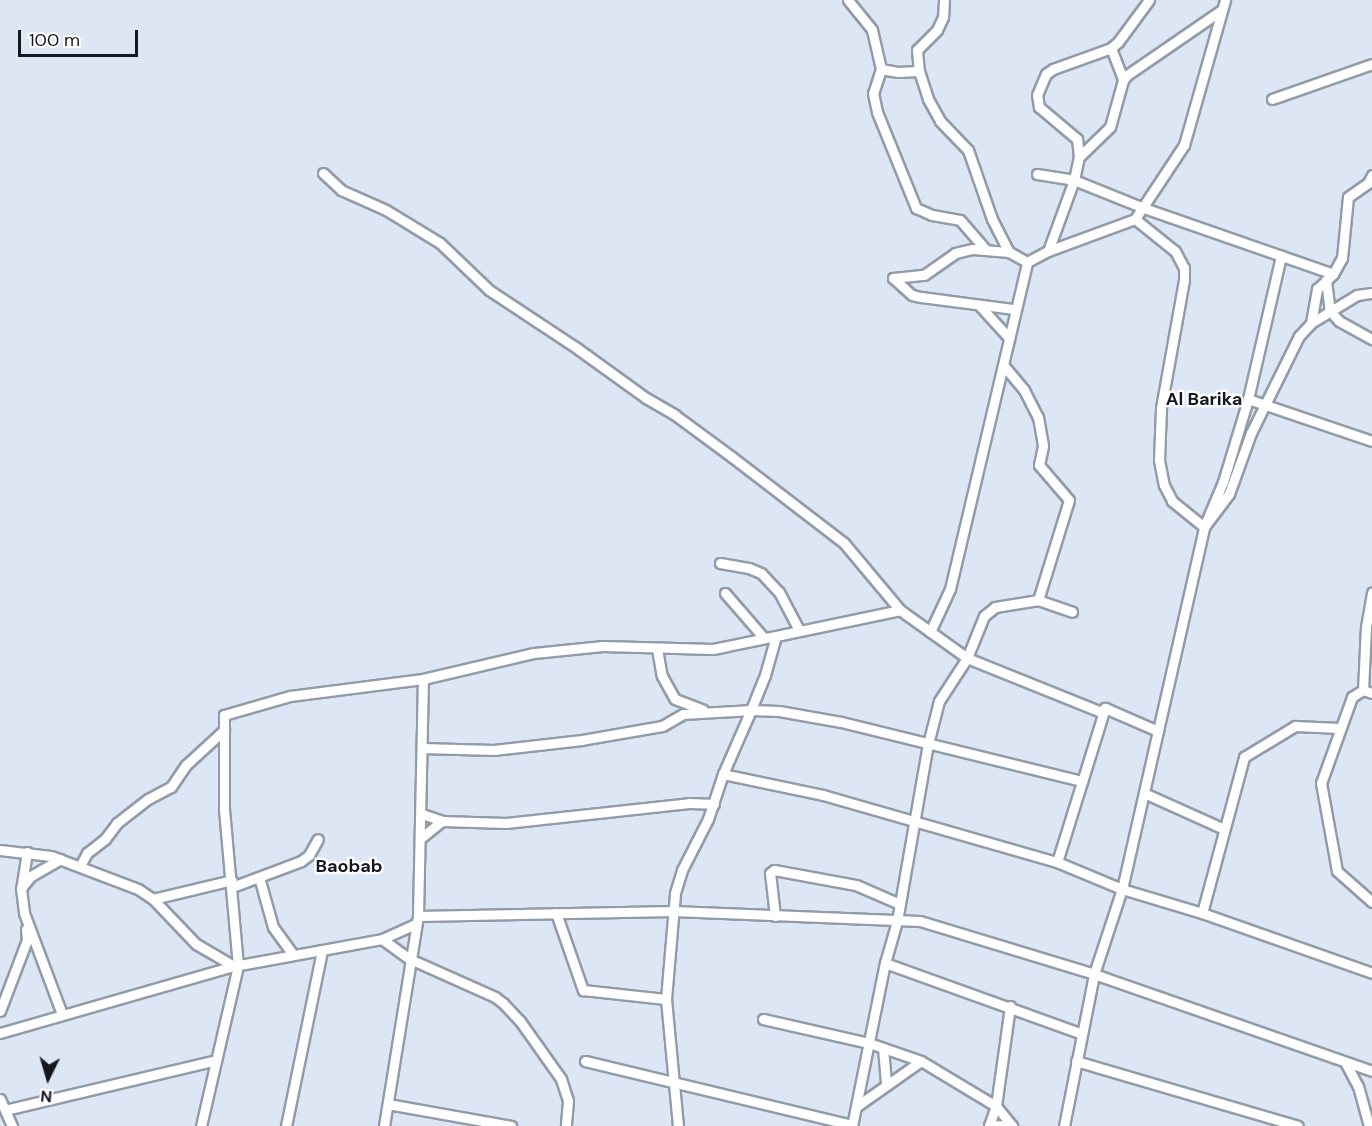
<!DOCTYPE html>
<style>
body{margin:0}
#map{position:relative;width:1372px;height:1126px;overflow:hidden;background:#dce6f4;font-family:"DM Sans",sans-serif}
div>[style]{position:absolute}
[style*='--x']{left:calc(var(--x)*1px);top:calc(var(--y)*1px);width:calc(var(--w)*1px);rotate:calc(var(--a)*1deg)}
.roads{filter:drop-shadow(2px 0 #929ca9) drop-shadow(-2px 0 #929ca9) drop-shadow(0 2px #929ca9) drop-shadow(0 -2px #929ca9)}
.minor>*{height:9px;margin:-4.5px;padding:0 4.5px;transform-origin:4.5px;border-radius:4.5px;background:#fff}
span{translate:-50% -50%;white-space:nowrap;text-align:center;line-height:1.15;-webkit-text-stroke:4.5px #fff;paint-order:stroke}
.neighbourhood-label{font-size:18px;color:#15191e;font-weight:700}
.north{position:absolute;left:18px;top:1048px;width:60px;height:60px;-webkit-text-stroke:4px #fff;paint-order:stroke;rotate:185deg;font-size:16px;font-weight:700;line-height:24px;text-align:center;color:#15191e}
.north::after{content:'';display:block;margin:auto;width:21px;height:27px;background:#15191e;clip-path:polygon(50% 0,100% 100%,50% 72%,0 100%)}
.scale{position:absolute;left:18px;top:30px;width:120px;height:27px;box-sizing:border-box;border:3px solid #15191e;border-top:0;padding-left:8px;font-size:18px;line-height:21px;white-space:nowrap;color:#15191e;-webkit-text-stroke:4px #fff;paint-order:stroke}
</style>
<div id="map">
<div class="roads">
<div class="minor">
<div style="--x:848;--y:0;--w:38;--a:51"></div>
<div style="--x:872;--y:30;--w:40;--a:77"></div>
<div style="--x:881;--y:69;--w:17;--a:10"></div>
<div style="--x:898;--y:72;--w:21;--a:-3"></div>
<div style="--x:944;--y:0;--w:17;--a:93"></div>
<div style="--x:943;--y:17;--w:14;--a:115"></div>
<div style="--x:937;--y:30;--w:28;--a:135"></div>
<div style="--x:917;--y:50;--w:21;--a:85"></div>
<div style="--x:919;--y:71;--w:29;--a:72"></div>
<div style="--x:928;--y:99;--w:25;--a:61"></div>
<div style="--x:940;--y:121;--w:40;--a:46"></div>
<div style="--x:968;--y:150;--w:73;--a:70.8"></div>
<div style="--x:992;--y:219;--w:37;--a:63"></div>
<div style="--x:1111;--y:48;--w:34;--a:69"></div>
<div style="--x:881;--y:69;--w:25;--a:108"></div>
<div style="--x:873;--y:93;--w:19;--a:78"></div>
<div style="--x:877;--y:112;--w:104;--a:67.9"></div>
<div style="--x:916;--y:208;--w:17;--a:24"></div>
<div style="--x:932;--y:215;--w:28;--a:10"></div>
<div style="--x:960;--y:220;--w:38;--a:49"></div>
<div style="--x:1272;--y:99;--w:106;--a:-19.3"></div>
<div style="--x:1079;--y:157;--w:43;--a:-44.1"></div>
<div style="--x:1110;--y:127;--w:49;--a:-74.5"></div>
<div style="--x:1123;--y:80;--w:6;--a:-51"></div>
<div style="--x:1127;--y:75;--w:113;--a:-34.5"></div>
<div style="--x:323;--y:173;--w:25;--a:43"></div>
<div style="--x:341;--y:190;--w:49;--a:24"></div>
<div style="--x:386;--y:210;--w:63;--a:31.4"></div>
<div style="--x:440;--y:243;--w:68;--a:43.8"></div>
<div style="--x:489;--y:290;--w:107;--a:33.5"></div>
<div style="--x:578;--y:349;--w:84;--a:35.8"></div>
<div style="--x:646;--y:398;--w:34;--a:30"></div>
<div style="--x:675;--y:415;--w:71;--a:36.4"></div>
<div style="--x:732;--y:457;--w:141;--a:37.5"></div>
<div style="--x:844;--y:543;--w:87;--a:50.1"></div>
<div style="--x:900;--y:610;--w:82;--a:35.6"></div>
<div style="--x:967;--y:658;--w:144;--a:21.9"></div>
<div style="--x:1101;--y:712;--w:6;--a:-45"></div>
<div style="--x:1105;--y:708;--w:58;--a:23.5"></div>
<div style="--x:1037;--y:174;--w:37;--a:9"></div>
<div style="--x:1074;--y:180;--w:72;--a:21.9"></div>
<div style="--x:1141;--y:207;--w:203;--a:19.2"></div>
<div style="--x:1135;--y:219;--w:51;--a:38.7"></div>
<div style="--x:1175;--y:251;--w:19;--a:62"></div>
<div style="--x:1184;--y:268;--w:12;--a:90"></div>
<div style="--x:1184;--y:280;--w:130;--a:100.2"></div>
<div style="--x:1161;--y:408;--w:52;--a:92.2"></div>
<div style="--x:1159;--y:460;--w:25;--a:79"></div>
<div style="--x:1164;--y:485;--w:18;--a:63"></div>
<div style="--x:1172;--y:501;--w:41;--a:39.1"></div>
<div style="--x:1204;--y:527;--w:41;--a:-52.9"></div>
<div style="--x:1229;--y:494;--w:65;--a:-70.2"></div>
<div style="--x:1251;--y:433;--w:108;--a:-63.7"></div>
<div style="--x:1299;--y:336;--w:18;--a:-47"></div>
<div style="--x:1311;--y:323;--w:54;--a:-31.3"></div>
<div style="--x:1357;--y:295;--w:15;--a:-8"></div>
<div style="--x:1048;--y:251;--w:76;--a:-69.9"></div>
<div style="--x:1074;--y:180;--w:24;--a:-78"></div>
<div style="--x:1079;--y:157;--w:18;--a:-96"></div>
<div style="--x:1077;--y:139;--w:50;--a:-139.9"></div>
<div style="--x:1039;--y:107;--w:12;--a:-99"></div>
<div style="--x:1037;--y:95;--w:23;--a:-67"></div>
<div style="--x:1046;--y:74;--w:9;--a:-36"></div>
<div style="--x:1053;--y:69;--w:62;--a:-19.9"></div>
<div style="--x:1111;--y:48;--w:9;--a:-41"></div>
<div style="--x:1118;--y:42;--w:52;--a:-53.6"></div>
<div style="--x:893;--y:278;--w:31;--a:-6"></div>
<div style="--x:924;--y:275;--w:38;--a:-35"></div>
<div style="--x:955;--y:253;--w:18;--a:-13"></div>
<div style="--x:973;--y:249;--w:36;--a:5"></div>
<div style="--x:1009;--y:252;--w:21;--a:29"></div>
<div style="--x:893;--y:278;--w:25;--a:42"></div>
<div style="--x:912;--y:295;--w:9;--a:13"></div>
<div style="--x:921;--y:297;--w:94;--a:7.4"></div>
<div style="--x:1326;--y:280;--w:31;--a:83"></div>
<div style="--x:1330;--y:311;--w:13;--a:48"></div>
<div style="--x:1339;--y:321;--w:38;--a:29"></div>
<div style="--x:979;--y:305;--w:45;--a:47.7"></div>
<div style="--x:1311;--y:323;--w:35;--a:-80"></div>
<div style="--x:1317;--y:289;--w:22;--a:-43"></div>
<div style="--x:1333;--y:274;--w:18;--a:-61"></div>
<div style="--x:1342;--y:258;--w:61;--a:-84.4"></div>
<div style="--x:1348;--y:197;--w:24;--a:-35"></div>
<div style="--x:1368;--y:183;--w:9;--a:-63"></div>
<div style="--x:1004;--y:366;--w:31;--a:50"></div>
<div style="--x:1024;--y:390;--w:30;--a:63"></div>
<div style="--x:1038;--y:417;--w:29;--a:80"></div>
<div style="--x:1043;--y:446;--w:19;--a:102"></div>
<div style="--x:1039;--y:465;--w:46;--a:49.4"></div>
<div style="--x:1069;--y:500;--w:105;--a:107.2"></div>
<div style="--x:1248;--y:399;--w:131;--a:18.7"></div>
<div style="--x:720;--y:563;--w:29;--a:10"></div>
<div style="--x:749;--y:568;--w:13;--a:23"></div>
<div style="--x:761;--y:573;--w:26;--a:47"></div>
<div style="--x:779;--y:592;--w:43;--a:62.2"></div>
<div style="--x:725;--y:593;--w:60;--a:49.1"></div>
<div style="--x:930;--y:632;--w:47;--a:-65.1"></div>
<div style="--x:950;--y:589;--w:336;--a:-76.7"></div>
<div style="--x:1027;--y:262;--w:24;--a:-28"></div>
<div style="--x:1048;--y:251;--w:93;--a:-20.2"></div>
<div style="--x:1135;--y:219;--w:89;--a:-56.5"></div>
<div style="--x:1184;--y:145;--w:151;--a:-74.2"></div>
<div style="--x:776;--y:636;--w:127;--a:-11.8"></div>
<div style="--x:657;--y:649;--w:27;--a:80"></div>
<div style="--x:662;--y:676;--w:26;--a:61"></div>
<div style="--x:675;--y:699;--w:30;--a:21"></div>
<div style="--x:1363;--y:690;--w:63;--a:-87.3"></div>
<div style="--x:1366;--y:627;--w:35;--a:-80"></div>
<div style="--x:1372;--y:693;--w:9;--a:-162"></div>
<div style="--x:1363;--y:690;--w:13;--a:148"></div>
<div style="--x:1352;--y:697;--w:91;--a:109.8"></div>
<div style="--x:1321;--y:783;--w:89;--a:79.7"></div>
<div style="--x:1337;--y:871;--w:47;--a:41.5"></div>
<div style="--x:723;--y:774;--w:70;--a:-66.4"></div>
<div style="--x:751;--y:710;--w:28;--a:2"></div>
<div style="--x:779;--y:711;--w:63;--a:10.1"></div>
<div style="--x:841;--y:722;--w:248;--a:13.8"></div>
<div style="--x:1144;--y:793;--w:88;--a:24.2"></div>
<div style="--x:422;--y:814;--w:21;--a:19"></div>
<div style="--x:442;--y:821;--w:64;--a:1.8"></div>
<div style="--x:506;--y:823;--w:184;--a:-6.2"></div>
<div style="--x:689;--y:803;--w:25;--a:2"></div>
<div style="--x:422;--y:837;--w:26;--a:-39"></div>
<div style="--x:0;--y:850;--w:51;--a:6.7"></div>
<div style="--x:51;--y:856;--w:93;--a:20.8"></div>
<div style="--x:138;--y:889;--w:18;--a:34"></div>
<div style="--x:153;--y:899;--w:62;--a:46.3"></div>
<div style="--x:196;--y:944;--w:44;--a:30.1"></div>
<div style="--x:27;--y:852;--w:36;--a:99"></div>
<div style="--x:21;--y:888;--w:25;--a:83"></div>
<div style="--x:24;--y:913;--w:108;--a:69.4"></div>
<div style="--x:1057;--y:862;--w:161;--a:-72.7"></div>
<div style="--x:80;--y:866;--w:15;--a:-62"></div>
<div style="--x:87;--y:853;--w:23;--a:-38"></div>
<div style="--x:105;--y:839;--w:20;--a:-53"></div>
<div style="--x:117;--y:823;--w:39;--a:-38"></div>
<div style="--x:148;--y:799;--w:26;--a:-28"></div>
<div style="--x:171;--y:787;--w:27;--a:-56"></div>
<div style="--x:186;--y:765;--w:52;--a:-42.6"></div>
<div style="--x:259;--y:877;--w:52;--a:74.4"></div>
<div style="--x:273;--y:927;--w:34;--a:54"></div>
<div style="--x:22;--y:887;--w:14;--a:-51"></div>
<div style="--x:31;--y:876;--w:34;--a:-30"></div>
<div style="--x:232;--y:887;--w:74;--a:-20.6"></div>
<div style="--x:301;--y:861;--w:10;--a:-37"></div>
<div style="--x:309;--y:855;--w:18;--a:-61"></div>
<div style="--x:153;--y:899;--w:81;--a:-13.5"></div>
<div style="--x:556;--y:913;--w:82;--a:70.7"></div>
<div style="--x:583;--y:990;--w:83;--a:6.2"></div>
<div style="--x:1202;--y:913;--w:162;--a:-74.9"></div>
<div style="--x:1244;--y:757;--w:60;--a:-31.3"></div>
<div style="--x:1295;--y:726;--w:45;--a:2.5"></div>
<div style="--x:418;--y:916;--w:255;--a:-1.1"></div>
<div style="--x:673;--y:911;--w:247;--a:2.3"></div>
<div style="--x:920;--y:921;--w:182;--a:16.9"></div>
<div style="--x:1094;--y:974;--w:294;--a:19.2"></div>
<div style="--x:775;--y:916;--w:43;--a:-96.6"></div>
<div style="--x:770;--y:873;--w:5;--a:-37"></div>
<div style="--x:774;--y:870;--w:83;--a:10.4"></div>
<div style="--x:856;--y:885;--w:48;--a:23.4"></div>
<div style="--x:382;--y:939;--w:34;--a:36"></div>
<div style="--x:410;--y:959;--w:93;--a:24.1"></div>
<div style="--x:495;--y:997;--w:10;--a:37"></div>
<div style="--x:503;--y:1003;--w:25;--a:47"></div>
<div style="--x:520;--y:1021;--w:71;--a:54.7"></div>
<div style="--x:561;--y:1079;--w:23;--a:72"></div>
<div style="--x:568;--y:1101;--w:25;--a:95"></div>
<div style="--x:885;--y:963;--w:209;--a:19.8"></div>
<div style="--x:0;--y:1011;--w:76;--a:-69.2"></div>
<div style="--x:27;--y:940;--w:11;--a:-95"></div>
<div style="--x:763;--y:1019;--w:109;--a:12.8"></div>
<div style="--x:869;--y:1043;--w:55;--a:19.1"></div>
<div style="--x:921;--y:1061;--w:87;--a:31"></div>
<div style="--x:996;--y:1106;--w:26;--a:51"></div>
<div style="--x:0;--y:1033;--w:243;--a:-16"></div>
<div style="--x:234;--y:966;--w:150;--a:-10.3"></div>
<div style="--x:382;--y:939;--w:37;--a:-24"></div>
<div style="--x:883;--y:1048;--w:37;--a:85"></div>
<div style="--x:585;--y:1061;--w:275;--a:13.5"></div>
<div style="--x:1076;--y:1061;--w:231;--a:16.3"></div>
<div style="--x:1345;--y:1062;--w:27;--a:62"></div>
<div style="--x:1358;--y:1086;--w:41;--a:74.6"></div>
<div style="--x:0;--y:1099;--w:30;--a:66"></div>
<div style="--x:388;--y:1104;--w:125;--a:10.1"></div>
<div style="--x:857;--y:1106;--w:78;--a:-35.1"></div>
<div style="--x:5;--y:1110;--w:217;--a:-13.3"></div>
<div style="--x:989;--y:1125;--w:23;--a:2"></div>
<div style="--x:201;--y:1126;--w:164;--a:-77"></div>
<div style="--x:238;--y:966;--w:157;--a:-95.1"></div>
<div style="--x:224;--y:810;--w:95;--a:-90"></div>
<div style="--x:224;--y:715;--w:69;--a:-16.1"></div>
<div style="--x:290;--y:696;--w:134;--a:-7.3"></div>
<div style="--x:423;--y:679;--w:114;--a:-13.2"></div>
<div style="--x:534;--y:653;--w:69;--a:-5.8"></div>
<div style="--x:603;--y:646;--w:110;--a:1.6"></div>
<div style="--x:713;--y:649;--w:64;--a:-11.7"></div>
<div style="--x:776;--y:636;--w:41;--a:105.8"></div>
<div style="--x:765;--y:675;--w:38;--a:112"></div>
<div style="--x:751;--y:710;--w:68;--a:176.6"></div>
<div style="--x:683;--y:714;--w:24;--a:150"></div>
<div style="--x:662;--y:726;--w:81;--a:170.1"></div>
<div style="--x:582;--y:740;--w:89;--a:173.5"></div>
<div style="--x:494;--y:750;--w:72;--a:-178.4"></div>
<div style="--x:286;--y:1126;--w:179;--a:-78.4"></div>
<div style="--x:384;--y:1126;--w:213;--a:-80.8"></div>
<div style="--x:418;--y:916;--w:237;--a:-88.8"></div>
<div style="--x:678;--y:1126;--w:128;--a:-95.4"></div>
<div style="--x:666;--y:999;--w:106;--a:-85.1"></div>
<div style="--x:675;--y:893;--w:24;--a:-73"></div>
<div style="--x:682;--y:870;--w:57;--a:-63"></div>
<div style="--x:708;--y:819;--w:47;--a:-71.6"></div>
<div style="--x:723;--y:774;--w:102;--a:11.9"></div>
<div style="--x:823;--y:795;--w:243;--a:16"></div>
<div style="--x:1057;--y:862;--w:70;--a:22.6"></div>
<div style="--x:1122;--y:889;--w:84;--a:16.7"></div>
<div style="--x:1202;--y:913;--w:180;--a:19.4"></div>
<div style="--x:852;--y:1126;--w:166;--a:-78.6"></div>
<div style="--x:885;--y:963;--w:44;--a:-74.1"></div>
<div style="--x:897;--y:921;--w:180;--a:-80.1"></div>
<div style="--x:928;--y:744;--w:44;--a:-75.7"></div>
<div style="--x:939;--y:701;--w:51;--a:-56.9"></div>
<div style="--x:967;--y:658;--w:45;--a:-68"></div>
<div style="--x:984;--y:616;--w:14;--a:-39"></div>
<div style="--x:995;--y:607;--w:44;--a:-9.2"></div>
<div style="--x:1038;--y:600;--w:36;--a:19"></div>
<div style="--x:989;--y:1126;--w:21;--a:-71"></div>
<div style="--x:996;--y:1106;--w:101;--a:-82"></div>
<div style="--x:1064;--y:1126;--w:155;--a:-78.8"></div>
<div style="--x:1094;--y:974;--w:89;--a:-71.8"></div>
<div style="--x:1122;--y:889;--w:371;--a:-77.2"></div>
<div style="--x:1204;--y:527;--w:49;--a:-67.1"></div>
<div style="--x:1223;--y:482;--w:87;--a:-73.2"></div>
<div style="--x:1248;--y:399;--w:147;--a:-77"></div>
</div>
</div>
<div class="neighbourhood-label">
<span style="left:1204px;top:399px">Al Barika</span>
<span style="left:349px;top:866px">Baobab</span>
</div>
<div class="north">N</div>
<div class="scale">100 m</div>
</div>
